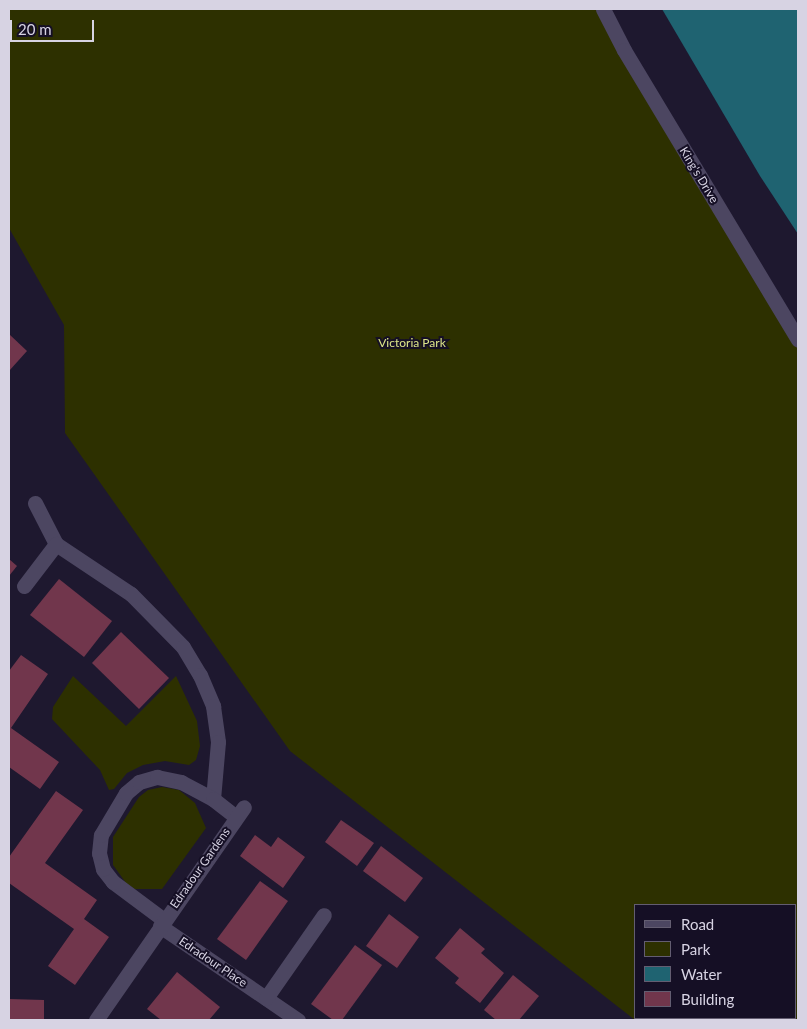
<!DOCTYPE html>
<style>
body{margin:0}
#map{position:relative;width:807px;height:1029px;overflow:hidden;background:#1e182f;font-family:Lato,sans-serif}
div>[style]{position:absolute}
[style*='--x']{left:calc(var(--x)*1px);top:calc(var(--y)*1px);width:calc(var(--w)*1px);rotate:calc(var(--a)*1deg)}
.green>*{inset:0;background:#2d3000}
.water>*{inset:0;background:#1f6371}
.building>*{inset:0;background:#71364c}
.minor>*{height:15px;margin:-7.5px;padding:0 7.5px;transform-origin:7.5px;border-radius:7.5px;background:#4c4661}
span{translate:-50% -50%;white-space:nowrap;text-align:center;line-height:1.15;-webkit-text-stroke:4px #150f25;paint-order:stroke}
.street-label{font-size:12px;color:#d7d3e3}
.park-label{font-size:12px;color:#dde689}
.frame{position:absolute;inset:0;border:10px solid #d7d3e3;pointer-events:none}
.legend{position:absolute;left:634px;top:904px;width:162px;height:115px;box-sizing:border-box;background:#150f25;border:1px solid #635d71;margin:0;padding:6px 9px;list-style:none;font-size:15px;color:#d7d3e3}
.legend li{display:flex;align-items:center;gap:10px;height:25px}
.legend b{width:25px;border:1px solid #635d71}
.scale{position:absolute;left:10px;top:20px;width:84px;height:22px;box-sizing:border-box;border:2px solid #d7d3e3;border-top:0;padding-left:6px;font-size:15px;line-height:18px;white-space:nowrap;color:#d7d3e3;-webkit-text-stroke:4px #150f25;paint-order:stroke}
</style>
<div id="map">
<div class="green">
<div style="clip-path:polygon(evenodd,9px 9px,605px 9px,798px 334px,798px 1020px,635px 1020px,290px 751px,65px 433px,64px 325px,9px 228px,9px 9px,636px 905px,796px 905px,796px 1018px,636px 1018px,636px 905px)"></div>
<div style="clip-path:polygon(73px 676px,126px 726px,176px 676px,197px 721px,200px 746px,196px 760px,189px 765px,165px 761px,143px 765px,127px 773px,114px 789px,109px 790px,100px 770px,52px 719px,53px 707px)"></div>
<div style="clip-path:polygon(162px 787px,179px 790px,195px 803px,206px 828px,162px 889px,135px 889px,126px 883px,113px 865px,113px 837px,139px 797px,148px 790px)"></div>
</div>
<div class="water">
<div style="clip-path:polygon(662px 9px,798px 9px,798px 234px,760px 176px)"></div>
</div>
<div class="building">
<div style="clip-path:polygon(9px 334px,27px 351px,9px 371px)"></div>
<div style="clip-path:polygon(9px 559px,17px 566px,9px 576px)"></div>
<div style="clip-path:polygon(59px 579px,112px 621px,84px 657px,30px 615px)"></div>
<div style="clip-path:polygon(121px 632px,169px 678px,139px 709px,92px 663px)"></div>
<div style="clip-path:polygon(21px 655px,48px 674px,11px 728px,59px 762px,40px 789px,9px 767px,9px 671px)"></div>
<div style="clip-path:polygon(56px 791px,83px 810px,45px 863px,97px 900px,84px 919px,109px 937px,75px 985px,48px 966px,74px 929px,9px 883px,9px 857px)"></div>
<div style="clip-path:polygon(341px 820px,374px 843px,357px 866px,325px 842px)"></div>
<div style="clip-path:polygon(255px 835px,271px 847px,278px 837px,305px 857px,283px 888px,240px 856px)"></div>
<div style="clip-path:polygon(381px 846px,423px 878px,405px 902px,363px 871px)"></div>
<div style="clip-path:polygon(260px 881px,288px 901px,246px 960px,217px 939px)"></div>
<div style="clip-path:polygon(389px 914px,419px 937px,397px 968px,366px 946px)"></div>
<div style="clip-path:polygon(460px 928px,485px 949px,481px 953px,504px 973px,480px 1003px,455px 983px,459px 978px,435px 958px)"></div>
<div style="clip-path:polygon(355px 945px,382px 965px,342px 1020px,333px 1020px,311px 1004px)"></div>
<div style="clip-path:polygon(177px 972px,220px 1007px,209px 1020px,161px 1020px,147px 1009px)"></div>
<div style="clip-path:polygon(513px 975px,539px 996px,519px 1020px,496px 1020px,484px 1010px)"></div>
<div style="clip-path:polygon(9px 999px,44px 1000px,44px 1020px,9px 1020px)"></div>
</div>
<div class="minor">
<div style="--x:603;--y:9;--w:46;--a:62.9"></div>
<div style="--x:624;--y:50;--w:338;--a:59"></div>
<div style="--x:35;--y:503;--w:46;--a:62.9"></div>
<div style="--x:56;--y:544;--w:90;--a:33.7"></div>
<div style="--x:131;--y:594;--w:74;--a:45.5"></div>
<div style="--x:183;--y:647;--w:33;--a:59"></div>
<div style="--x:200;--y:675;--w:34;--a:67"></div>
<div style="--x:213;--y:706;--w:36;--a:82"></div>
<div style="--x:218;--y:742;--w:57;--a:95"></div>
<div style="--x:24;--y:586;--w:53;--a:-52.7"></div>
<div style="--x:164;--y:920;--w:64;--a:-143.3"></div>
<div style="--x:113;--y:882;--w:16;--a:-128"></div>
<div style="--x:103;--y:869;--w:16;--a:-104"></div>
<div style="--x:99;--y:853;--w:18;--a:-84"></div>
<div style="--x:101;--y:835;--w:49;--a:-59.2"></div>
<div style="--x:126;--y:793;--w:17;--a:-40"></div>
<div style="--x:139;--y:782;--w:19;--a:-16"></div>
<div style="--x:157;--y:777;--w:25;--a:12"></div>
<div style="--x:181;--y:782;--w:36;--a:28"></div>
<div style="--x:213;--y:799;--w:29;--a:38"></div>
<div style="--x:160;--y:926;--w:167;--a:34.3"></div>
<div style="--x:266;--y:998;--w:101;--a:-55.1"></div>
<div style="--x:96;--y:1020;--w:259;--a:-55.2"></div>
</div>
<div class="street-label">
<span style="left:699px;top:175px;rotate:59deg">King's Drive</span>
<span style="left:200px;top:868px;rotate:-55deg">Edradour Gardens</span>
<span style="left:213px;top:962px;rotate:34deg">Edradour Place</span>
</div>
<div class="park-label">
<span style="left:412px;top:343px">Victoria Park</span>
</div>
<div class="frame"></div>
<ul class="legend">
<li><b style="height:6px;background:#4c4661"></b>Road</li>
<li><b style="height:14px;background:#2d3000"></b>Park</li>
<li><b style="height:14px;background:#1f6371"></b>Water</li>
<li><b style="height:14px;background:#71364c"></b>Building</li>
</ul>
<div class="scale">20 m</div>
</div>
